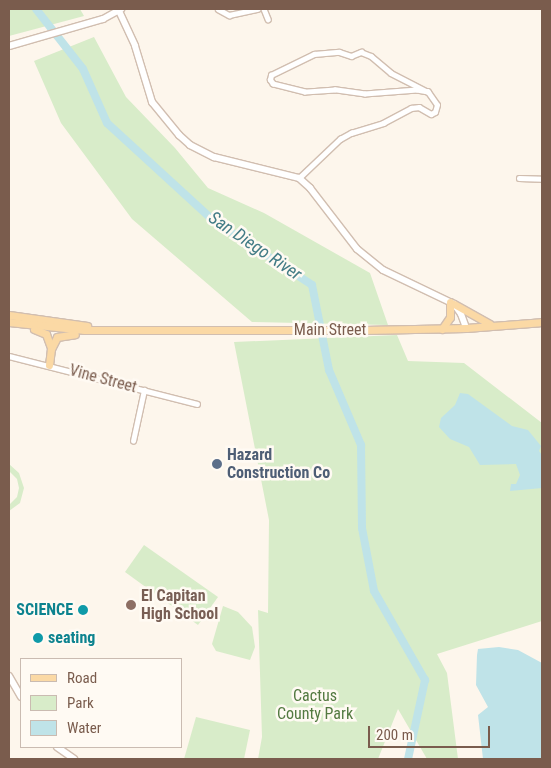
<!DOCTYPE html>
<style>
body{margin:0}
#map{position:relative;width:551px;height:768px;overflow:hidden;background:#fdf6ec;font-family:"Roboto Condensed",sans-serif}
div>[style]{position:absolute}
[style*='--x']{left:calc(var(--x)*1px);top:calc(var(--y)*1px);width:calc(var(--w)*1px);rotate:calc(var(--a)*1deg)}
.green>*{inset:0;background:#d8ecc9}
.water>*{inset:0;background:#bfe3e8}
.river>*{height:8px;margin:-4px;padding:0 4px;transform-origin:4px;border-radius:4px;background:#bfe3e8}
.roads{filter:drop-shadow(1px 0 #d1beb0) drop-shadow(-1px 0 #d1beb0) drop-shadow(0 1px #d1beb0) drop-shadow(0 -1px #d1beb0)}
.street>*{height:4.5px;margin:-2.25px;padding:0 2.25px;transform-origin:2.25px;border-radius:2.25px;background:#fff}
.secondary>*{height:6px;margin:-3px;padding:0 3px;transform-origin:3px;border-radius:3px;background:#fff}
.primary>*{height:7px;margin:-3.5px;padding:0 3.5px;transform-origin:3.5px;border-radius:3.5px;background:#fbd9a5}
.dots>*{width:14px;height:14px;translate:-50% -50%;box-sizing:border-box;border:2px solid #fffaf3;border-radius:50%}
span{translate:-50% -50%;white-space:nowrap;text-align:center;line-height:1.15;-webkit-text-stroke:5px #fffaf3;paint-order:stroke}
.street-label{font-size:16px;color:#7a5c4d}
.service-label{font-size:16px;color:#4e5e75;font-weight:700}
.left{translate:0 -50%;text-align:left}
.education-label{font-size:16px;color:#785e54;font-weight:700}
.culture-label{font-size:16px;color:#0d838f;font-weight:700}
.right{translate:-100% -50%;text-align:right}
.park-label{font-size:16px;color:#537a41}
.water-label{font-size:18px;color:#437c86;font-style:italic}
.frame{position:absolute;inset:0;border:10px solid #7a5c4d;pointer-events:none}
.legend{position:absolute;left:20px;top:658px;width:162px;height:90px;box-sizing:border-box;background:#fffaf3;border:1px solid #cabbb1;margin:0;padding:6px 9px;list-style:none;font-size:15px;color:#7a5c4d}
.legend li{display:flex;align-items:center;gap:10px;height:25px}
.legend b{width:25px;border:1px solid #cabbb1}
.scale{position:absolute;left:368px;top:726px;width:122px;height:22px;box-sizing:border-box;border:2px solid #7a5c4d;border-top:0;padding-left:6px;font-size:15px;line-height:18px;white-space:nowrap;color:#7a5c4d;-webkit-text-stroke:4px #fffaf3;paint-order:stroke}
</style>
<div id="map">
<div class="green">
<div style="clip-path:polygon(9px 9px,80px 9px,84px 16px,9px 36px)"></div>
<div style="clip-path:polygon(94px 37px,126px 97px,175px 148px,208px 188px,264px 213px,370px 273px,388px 325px,252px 322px,132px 219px,61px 123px,34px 61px)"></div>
<div style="clip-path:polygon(397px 335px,408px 361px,464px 363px,542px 423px,542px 621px,437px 654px,447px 673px,458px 759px,427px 759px,398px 709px,378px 759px,258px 759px,262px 737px,258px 610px,268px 613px,269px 520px,234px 342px)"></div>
<div style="clip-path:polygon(9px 464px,19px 473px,24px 488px,20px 503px,9px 511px,9px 505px,17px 497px,19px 488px,17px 479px,9px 471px)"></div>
<div style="clip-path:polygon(144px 545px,218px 597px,198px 625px,125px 572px)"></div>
<div style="clip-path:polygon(223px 606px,238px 612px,252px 627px,255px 647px,250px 660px,216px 651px,212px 644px)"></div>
<div style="clip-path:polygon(196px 717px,250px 730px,244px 759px,184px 759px)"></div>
</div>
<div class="water">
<div style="clip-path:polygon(460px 393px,468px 394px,512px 426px,528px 430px,541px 446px,539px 451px,542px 455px,542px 488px,510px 491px,511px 484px,516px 484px,520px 475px,516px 464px,480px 465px,469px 447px,450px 439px,439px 427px,441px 418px,455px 405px)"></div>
<div style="clip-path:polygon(499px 647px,518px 650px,542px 663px,542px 759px,483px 759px,478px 715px,488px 707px,476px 685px,477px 655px,478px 649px)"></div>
</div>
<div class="river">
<div style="--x:36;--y:9;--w:76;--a:51.9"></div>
<div style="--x:83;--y:69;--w:59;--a:66"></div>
<div style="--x:107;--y:123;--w:145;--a:42.5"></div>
<div style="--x:214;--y:221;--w:117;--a:33.1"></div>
<div style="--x:312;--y:285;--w:87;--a:78.7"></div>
<div style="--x:329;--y:370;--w:82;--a:66.9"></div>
<div style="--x:361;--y:445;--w:83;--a:89.3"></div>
<div style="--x:362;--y:528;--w:64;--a:79.2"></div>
<div style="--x:374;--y:591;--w:103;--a:60.2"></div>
<div style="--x:425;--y:680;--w:81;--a:102.1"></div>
</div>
<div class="roads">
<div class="street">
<div style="--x:218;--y:9;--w:13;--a:29"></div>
<div style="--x:229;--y:15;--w:29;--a:-12"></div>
<div style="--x:264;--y:9;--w:11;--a:68"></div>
<div style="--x:299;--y:178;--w:57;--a:-43.6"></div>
<div style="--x:340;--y:139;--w:13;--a:-29"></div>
<div style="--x:351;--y:133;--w:34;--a:-17"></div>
<div style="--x:383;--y:123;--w:32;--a:-28"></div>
<div style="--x:411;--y:108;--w:8;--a:-7"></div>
<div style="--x:419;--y:107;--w:14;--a:30"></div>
<div style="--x:431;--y:114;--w:4;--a:-27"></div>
<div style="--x:435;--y:112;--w:7;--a:-74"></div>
<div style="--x:437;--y:105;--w:16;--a:-125"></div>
<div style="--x:428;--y:92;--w:11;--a:-170"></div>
<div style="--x:417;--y:90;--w:52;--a:175.6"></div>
<div style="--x:365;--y:94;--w:30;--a:-172"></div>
<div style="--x:335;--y:90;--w:30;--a:176"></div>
<div style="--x:305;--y:92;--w:33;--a:-166"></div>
<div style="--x:273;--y:84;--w:5;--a:-127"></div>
<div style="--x:270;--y:80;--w:5;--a:-79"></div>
<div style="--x:271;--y:75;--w:48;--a:-26"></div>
<div style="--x:314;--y:54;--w:25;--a:-5"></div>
<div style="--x:339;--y:52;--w:13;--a:18"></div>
<div style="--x:351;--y:56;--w:11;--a:-22"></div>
<div style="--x:361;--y:52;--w:11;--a:22"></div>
<div style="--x:371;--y:56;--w:26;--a:40"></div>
<div style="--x:391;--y:73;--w:42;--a:27.2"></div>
<div style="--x:519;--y:178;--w:23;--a:2"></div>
<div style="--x:9;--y:356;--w:194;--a:14.3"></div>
<div style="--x:133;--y:441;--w:52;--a:-77.8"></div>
</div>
<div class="secondary">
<div style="--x:119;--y:11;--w:38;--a:65"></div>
<div style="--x:135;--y:46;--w:59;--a:73.1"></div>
<div style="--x:152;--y:102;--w:43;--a:50.7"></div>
<div style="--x:179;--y:135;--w:15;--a:42"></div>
<div style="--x:190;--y:145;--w:27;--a:27"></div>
<div style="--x:214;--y:157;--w:88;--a:13.9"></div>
<div style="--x:299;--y:178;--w:15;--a:42"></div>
<div style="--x:310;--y:188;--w:77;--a:52.4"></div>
<div style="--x:357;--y:249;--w:33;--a:39"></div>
<div style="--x:383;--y:270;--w:79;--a:25.6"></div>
<div style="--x:454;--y:304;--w:12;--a:55"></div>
<div style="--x:461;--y:314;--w:15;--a:70"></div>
<div style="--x:9;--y:46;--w:98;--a:-16"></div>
<div style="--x:103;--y:19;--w:21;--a:-29"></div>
<div style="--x:9;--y:676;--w:24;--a:60"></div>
<div style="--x:57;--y:747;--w:21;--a:35"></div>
</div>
<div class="primary">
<div style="--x:454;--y:304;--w:41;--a:29.1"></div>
<div style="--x:9;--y:315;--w:79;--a:8"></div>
<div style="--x:9;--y:322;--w:76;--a:6"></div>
<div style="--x:85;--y:330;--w:278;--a:0"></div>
<div style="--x:363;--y:330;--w:103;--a:-1.1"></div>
<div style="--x:466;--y:328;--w:76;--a:-4.5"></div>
<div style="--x:34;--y:329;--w:13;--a:23"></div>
<div style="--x:46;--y:334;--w:15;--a:70"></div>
<div style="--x:442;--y:329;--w:14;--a:-56"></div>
<div style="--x:450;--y:317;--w:15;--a:-90"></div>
<div style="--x:49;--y:365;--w:16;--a:-83"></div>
<div style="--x:51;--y:349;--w:13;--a:-63"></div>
<div style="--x:57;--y:337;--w:18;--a:-9"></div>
</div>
</div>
<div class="dots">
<div style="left:217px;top:464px;background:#5c6f8a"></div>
<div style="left:131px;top:605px;background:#8d6e63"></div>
<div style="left:83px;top:610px;background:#0f9aa8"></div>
<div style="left:38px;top:638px;background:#0f9aa8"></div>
</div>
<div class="street-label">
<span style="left:330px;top:330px">Main Street</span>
<span style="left:103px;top:379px;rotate:15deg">Vine Street</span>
</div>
<div class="service-label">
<span class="left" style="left:227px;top:464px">Hazard<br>Construction Co</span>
</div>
<div class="education-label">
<span class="left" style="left:141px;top:605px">El Capitan<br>High School</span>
</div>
<div class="culture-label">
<span class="right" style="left:73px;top:610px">SCIENCE</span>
<span class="left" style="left:48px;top:638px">seating</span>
</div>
<div class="park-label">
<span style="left:315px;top:705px">Cactus<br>County Park</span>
</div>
<div class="water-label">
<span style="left:255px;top:246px;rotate:34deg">San Diego River</span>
</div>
<div class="frame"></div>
<ul class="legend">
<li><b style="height:6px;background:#fbd9a5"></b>Road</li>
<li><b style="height:14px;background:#d8ecc9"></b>Park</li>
<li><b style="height:14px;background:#bfe3e8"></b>Water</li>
</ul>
<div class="scale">200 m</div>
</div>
